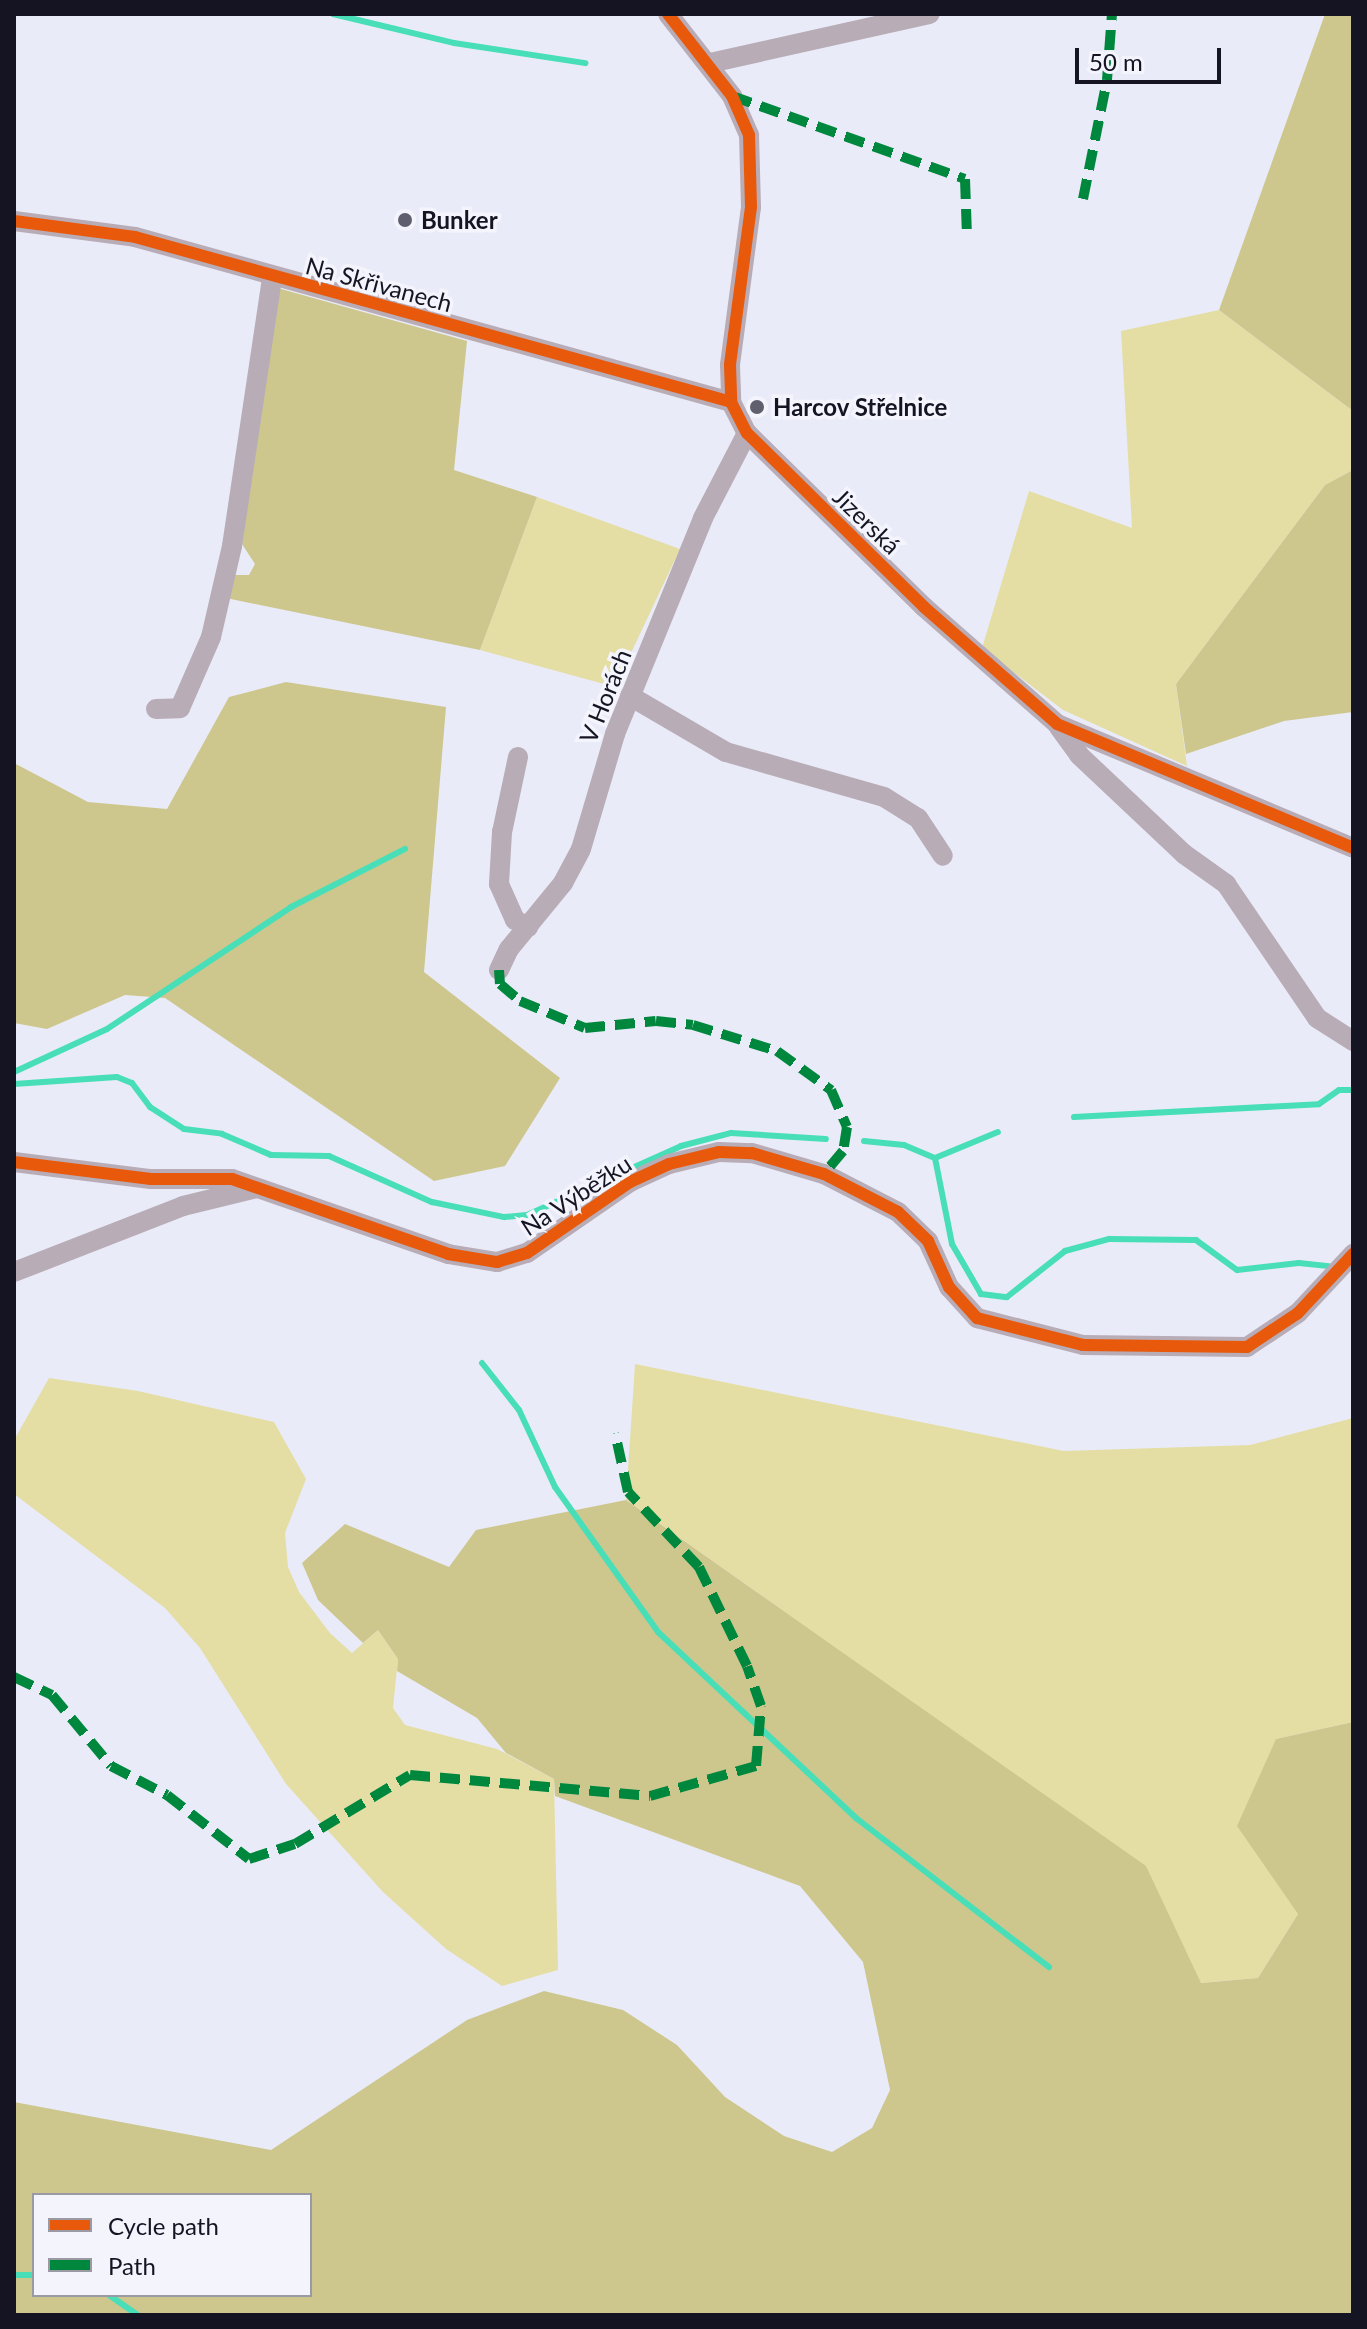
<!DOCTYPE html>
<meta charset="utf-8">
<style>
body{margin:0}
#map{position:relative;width:1367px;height:2329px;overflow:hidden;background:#eaebf8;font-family:Lato,sans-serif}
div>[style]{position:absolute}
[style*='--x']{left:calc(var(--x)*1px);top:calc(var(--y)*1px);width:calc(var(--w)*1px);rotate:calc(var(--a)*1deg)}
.green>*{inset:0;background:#e4dea5}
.forest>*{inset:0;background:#cdc78e}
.stream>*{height:6px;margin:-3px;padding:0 3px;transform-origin:3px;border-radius:3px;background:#48deb7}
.minor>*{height:20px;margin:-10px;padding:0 10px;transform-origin:10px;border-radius:10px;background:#b8acb7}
.quiet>*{height:10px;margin-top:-5px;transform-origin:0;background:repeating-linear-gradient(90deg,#00873e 0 20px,transparent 0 30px)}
.cycleway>*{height:12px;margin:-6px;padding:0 6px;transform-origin:6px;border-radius:6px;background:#e8590c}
.dots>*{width:22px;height:22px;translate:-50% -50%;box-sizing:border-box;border:4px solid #f3f4fc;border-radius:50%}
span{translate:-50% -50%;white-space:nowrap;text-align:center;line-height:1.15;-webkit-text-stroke:7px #f3f4fc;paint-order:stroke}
.poi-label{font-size:24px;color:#141422;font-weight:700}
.left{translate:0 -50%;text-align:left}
.street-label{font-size:24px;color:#141422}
.frame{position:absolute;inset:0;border:16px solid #141422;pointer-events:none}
.legend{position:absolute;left:32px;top:2193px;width:280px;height:104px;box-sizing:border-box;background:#f3f4fc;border:2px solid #9a9aa5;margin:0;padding:10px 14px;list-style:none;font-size:24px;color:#141422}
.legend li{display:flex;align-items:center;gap:16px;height:40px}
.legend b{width:40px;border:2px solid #9a9aa5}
.scale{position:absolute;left:1075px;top:48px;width:146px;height:36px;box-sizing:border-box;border:4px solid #141422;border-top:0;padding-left:10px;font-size:24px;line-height:28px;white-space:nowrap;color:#141422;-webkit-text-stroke:6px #f3f4fc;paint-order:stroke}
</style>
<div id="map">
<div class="green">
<div style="clip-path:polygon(1219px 310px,1353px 411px,1353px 470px,1325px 485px,1176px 684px,1187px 766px,1063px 710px,982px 648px,1029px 491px,1132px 528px,1121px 331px)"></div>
<div style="clip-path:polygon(537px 497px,680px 549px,615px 687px,480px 650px)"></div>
<div style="clip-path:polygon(635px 1364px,1064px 1451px,1250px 1445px,1353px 1418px,1353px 1722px,1276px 1739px,1298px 1914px,1258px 1978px,1200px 1983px,1145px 1866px,626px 1500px)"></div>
<div style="clip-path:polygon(49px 1378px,138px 1391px,274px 1422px,306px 1479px,285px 1533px,288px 1567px,299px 1592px,330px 1633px,352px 1653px,378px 1630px,398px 1659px,393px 1708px,405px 1725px,497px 1749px,554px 1779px,558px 1970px,502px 1986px,446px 1949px,383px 1892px,286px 1784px,200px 1648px,165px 1608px,14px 1494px,14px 1440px)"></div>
</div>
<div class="forest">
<div style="clip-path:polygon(1325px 14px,1353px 14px,1353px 411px,1219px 310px)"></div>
<div style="clip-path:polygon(274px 287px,467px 341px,454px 470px,537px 497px,480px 650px,221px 597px,231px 575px,249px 575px,255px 564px,242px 544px)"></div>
<div style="clip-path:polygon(1353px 470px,1353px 712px,1284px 721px,1186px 754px,1176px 684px,1325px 485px)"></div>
<div style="clip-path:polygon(286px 682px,446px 707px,424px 972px,560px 1078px,505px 1166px,434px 1181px,165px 998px,125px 995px,47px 1029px,14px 1023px,14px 763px,88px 802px,167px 809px,229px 697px)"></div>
<div style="clip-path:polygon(evenodd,626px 1500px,1146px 1866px,1201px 1983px,1258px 1978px,1298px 1914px,1237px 1826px,1276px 1739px,1353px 1722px,1353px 2315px,14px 2315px,14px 2102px,271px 2150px,467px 2020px,544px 1991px,623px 2010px,677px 2045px,725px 2097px,784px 2136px,832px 2152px,872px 2128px,890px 2090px,863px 1962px,800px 1886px,555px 1796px,554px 1779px,506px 1753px,477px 1718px,397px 1671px,398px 1659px,378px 1630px,363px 1643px,318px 1600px,302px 1563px,345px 1524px,449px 1567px,476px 1530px,626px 1500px,310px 2195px,310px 2295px,34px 2295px,34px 2195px,310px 2195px)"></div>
</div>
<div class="stream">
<div style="--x:333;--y:14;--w:124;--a:13.5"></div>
<div style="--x:454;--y:43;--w:133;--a:8.7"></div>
<div style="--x:14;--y:1072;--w:102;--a:-24.8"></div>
<div style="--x:107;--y:1029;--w:221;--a:-33.5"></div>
<div style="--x:291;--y:907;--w:128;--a:-27"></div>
<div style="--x:14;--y:1084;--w:103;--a:-3.9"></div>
<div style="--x:117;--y:1077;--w:16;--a:22"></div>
<div style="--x:132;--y:1083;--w:30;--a:53"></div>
<div style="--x:150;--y:1107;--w:40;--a:32.9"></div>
<div style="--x:184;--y:1129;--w:38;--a:7"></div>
<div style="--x:222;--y:1134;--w:53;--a:23.2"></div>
<div style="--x:271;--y:1155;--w:58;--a:1"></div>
<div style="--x:329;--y:1156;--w:113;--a:24.1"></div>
<div style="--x:432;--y:1202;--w:74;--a:11.8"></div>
<div style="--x:504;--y:1217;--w:23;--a:-5"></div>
<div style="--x:527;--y:1215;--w:169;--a:-24.1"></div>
<div style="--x:681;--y:1146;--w:52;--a:-14.6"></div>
<div style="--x:731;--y:1133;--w:95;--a:3.6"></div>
<div style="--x:1074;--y:1117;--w:245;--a:-3"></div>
<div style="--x:1319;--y:1104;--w:24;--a:-35"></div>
<div style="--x:1339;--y:1090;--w:14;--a:0"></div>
<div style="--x:864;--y:1141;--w:40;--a:5.7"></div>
<div style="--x:904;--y:1145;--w:34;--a:23"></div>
<div style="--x:935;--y:1158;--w:88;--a:78.8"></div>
<div style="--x:952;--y:1244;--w:58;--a:59.9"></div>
<div style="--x:981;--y:1294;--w:26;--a:7"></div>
<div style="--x:1007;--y:1297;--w:74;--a:-38.4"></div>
<div style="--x:1065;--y:1251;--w:46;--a:-15.3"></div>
<div style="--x:1109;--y:1239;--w:87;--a:0.7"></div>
<div style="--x:1196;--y:1240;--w:51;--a:36.2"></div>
<div style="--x:1237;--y:1270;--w:62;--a:-6.4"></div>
<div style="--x:1299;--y:1263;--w:30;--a:6"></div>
<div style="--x:935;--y:1158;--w:68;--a:-22.4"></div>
<div style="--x:482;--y:1363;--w:60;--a:51.8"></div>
<div style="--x:519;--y:1410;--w:85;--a:64.9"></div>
<div style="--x:555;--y:1487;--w:178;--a:54.6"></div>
<div style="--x:658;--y:1632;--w:272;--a:43.2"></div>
<div style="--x:856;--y:1818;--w:244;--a:37.7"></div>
<div style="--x:14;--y:2275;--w:20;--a:0"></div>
<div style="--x:109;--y:2295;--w:35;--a:35"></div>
</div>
<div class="minor">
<div style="--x:668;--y:14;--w:104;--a:52"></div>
<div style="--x:732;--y:96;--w:43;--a:66.4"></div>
<div style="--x:749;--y:135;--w:72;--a:88.4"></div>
<div style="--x:751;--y:207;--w:159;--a:97.6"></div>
<div style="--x:730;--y:365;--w:37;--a:88"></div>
<div style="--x:731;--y:402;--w:35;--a:63"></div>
<div style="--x:747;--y:433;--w:248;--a:44.5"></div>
<div style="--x:924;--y:607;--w:177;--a:41.3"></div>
<div style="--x:1057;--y:724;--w:321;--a:22.7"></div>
<div style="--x:710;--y:63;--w:225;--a:-12.6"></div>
<div style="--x:14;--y:221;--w:122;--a:7.5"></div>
<div style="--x:135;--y:237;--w:618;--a:15.47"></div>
<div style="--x:630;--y:696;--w:111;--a:30.3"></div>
<div style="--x:726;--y:752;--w:164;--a:15.9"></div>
<div style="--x:884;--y:797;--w:40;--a:32"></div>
<div style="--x:918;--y:818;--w:45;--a:56.7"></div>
<div style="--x:156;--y:709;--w:24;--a:-2"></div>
<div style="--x:180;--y:708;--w:77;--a:-66.4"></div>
<div style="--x:211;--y:637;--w:93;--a:-77"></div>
<div style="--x:232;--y:546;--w:272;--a:-81.5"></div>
<div style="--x:1059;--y:727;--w:34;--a:54"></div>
<div style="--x:1079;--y:755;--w:144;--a:43.3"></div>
<div style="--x:1184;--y:854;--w:52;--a:35.5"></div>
<div style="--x:1226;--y:884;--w:162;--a:55.8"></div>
<div style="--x:1317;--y:1018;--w:43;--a:32.6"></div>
<div style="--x:518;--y:757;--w:77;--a:102"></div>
<div style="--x:502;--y:832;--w:52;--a:93.3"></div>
<div style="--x:499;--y:884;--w:39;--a:66"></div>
<div style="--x:515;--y:920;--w:15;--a:28"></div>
<div style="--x:499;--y:970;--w:23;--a:-65"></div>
<div style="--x:509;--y:949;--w:85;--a:-50.7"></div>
<div style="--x:563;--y:883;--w:38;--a:-62"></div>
<div style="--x:581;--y:849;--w:120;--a:-73.5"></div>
<div style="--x:615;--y:734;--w:233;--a:-67.8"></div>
<div style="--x:703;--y:518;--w:96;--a:-62.6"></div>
<div style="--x:14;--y:1162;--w:138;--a:7.1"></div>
<div style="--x:151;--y:1179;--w:81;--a:0"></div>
<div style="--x:232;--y:1179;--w:229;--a:19.1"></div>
<div style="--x:448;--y:1254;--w:50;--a:9.3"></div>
<div style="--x:497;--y:1262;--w:31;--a:-17"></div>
<div style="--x:527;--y:1253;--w:125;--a:-34.6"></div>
<div style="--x:630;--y:1182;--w:43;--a:-24.8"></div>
<div style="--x:669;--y:1164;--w:51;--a:-13.5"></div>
<div style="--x:719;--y:1152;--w:33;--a:2"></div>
<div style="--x:752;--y:1153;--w:75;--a:16.3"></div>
<div style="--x:824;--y:1174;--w:83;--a:27.2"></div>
<div style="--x:898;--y:1212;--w:42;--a:44"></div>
<div style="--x:928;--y:1241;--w:51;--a:65.5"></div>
<div style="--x:949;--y:1287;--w:42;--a:47.9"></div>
<div style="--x:977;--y:1318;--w:109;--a:14.3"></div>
<div style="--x:1083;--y:1345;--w:164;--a:0.7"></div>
<div style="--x:1247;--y:1347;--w:61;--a:-33.7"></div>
<div style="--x:1298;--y:1313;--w:81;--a:-47"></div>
<div style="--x:14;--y:1272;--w:181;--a:-21.3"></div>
<div style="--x:183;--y:1206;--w:76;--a:-13.7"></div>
</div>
<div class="quiet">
<div style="--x:1353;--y:14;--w:1;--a:90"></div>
<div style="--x:732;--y:96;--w:247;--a:19.6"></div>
<div style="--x:965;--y:179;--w:58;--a:88"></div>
<div style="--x:1083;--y:199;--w:121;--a:-78.6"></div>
<div style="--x:1107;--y:80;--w:66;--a:-85.7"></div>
<div style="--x:499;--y:970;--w:14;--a:86"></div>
<div style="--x:500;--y:984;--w:26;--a:40"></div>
<div style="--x:520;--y:1001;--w:70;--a:22.6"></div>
<div style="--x:585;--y:1028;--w:71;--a:-5.6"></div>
<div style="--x:656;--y:1021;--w:37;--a:6"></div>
<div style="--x:693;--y:1025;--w:88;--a:17.2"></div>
<div style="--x:777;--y:1051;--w:67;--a:35.8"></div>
<div style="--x:831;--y:1090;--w:40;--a:66.6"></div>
<div style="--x:847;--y:1127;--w:24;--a:99"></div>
<div style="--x:843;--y:1151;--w:30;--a:130"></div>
<div style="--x:14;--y:1677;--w:42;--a:25.3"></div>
<div style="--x:52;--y:1695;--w:92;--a:50.3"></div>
<div style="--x:111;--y:1766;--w:63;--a:27.4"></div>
<div style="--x:167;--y:1795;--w:104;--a:38"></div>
<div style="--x:249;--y:1859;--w:48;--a:-18.1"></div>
<div style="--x:295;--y:1844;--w:134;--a:-31"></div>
<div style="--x:410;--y:1775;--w:241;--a:5"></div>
<div style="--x:650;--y:1796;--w:110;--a:-15.8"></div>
<div style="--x:756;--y:1766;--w:60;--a:-85.2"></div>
<div style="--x:761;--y:1706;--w:42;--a:-109.3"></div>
<div style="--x:747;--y:1666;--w:110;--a:-115.9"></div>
<div style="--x:699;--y:1567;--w:103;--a:-133.4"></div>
<div style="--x:628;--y:1492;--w:60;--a:-102.4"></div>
</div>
<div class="cycleway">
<div style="--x:668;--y:14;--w:104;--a:52"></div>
<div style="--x:732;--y:96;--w:43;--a:66.4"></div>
<div style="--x:749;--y:135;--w:72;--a:88.4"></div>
<div style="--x:751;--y:207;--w:159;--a:97.6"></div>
<div style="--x:730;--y:365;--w:37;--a:88"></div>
<div style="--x:731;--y:402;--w:35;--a:63"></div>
<div style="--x:747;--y:433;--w:248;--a:44.5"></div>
<div style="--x:924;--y:607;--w:177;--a:41.3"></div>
<div style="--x:1057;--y:724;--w:321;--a:22.7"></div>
<div style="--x:14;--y:221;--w:122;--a:7.5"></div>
<div style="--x:135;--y:237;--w:618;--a:15.47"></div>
<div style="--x:14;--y:1162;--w:138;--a:7.1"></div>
<div style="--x:151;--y:1179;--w:81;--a:0"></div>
<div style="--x:232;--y:1179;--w:229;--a:19.1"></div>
<div style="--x:448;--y:1254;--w:50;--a:9.3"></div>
<div style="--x:497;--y:1262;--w:31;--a:-17"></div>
<div style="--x:527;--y:1253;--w:125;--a:-34.6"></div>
<div style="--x:630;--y:1182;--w:43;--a:-24.8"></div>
<div style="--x:669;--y:1164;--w:51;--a:-13.5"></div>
<div style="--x:719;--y:1152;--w:33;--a:2"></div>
<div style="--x:752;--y:1153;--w:75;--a:16.3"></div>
<div style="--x:824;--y:1174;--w:83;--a:27.2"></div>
<div style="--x:898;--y:1212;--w:42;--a:44"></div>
<div style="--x:928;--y:1241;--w:51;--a:65.5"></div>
<div style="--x:949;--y:1287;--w:42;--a:47.9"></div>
<div style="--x:977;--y:1318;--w:109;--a:14.3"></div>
<div style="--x:1083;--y:1345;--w:164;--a:0.7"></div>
<div style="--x:1247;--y:1347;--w:61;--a:-33.7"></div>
<div style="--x:1298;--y:1313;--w:81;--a:-47"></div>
</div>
<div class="dots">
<div style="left:405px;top:220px;background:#5f5f6d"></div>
<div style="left:757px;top:407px;background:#5f5f6d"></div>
</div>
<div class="poi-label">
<span class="left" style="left:421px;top:220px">Bunker</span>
<span class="left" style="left:773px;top:407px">Harcov Střelnice</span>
</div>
<div class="street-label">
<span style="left:379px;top:284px;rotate:15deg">Na Skřivanech</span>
<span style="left:867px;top:521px;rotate:44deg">Jizerská</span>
<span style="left:605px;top:696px;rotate:-68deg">V Horách</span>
<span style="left:576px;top:1195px;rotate:-33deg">Na Výběžku</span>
</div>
<div class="frame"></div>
<ul class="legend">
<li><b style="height:10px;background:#e8590c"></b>Cycle path</li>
<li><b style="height:10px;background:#00873e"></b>Path</li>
</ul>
<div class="scale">50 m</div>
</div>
